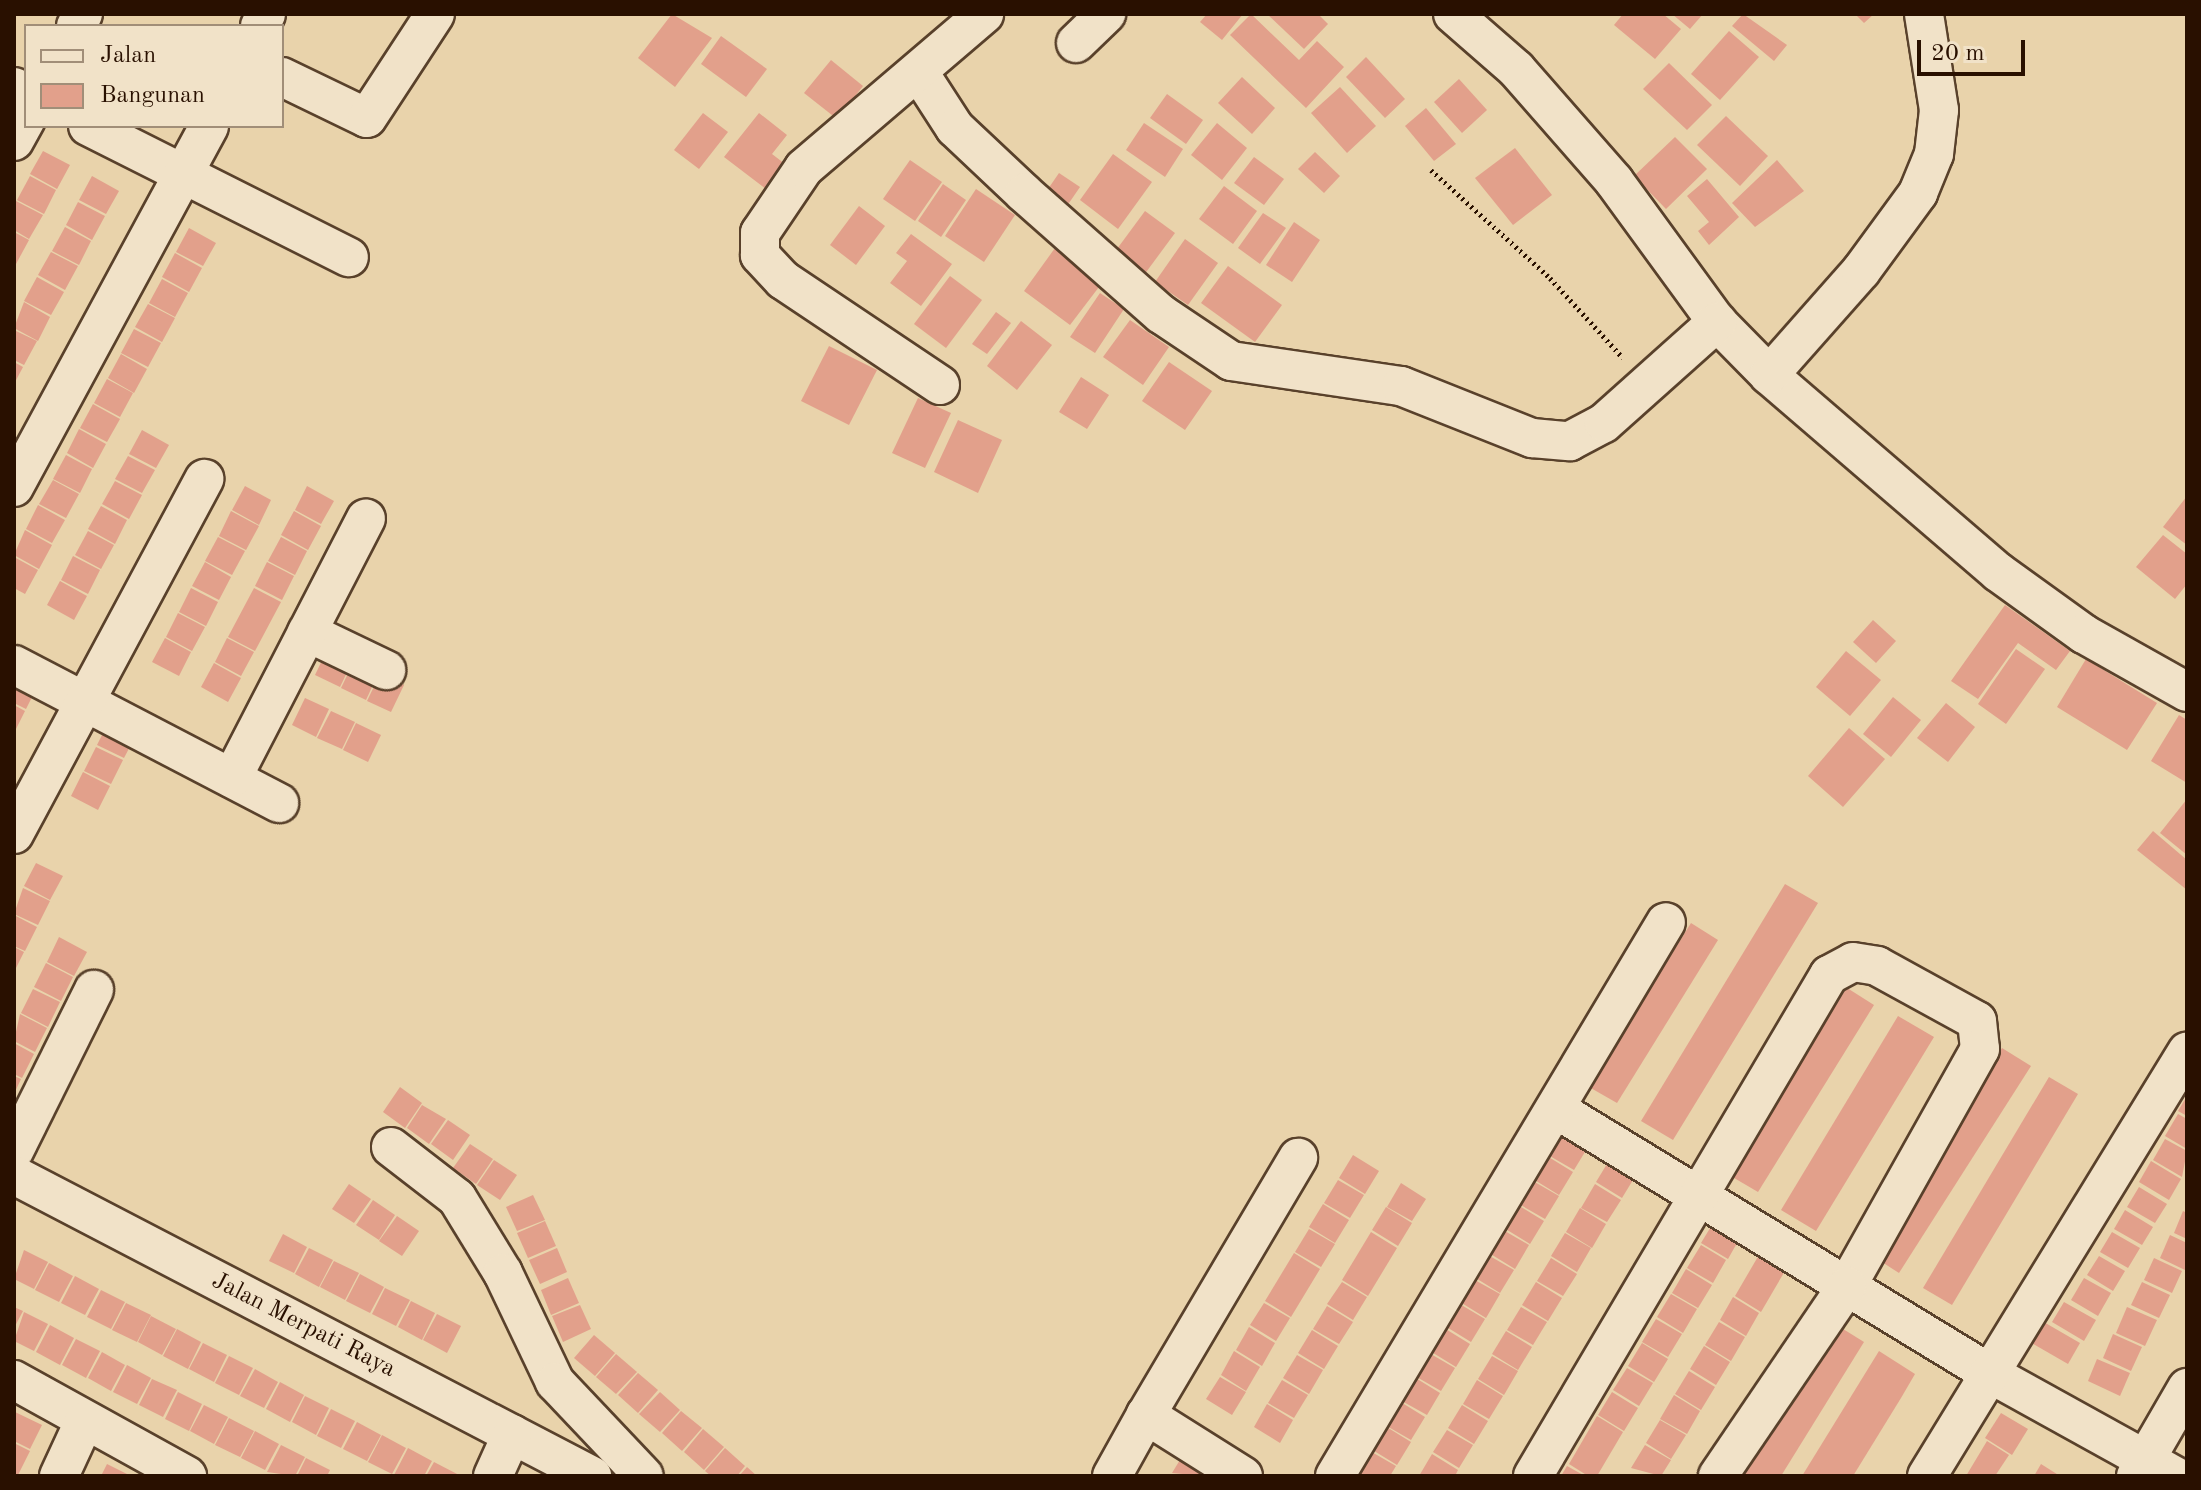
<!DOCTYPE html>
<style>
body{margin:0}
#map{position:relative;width:2201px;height:1490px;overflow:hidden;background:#e9d3ab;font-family:"Old Standard TT",serif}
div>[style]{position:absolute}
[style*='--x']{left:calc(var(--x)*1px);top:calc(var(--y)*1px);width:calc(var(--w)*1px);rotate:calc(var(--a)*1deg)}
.building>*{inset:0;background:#e2a08b}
.path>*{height:5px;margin-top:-2.5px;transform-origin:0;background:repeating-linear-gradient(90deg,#291000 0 2px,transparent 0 6px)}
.roads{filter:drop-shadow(2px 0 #59412b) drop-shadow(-2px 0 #59412b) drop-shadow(0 2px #59412b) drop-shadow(0 -2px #59412b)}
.minor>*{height:38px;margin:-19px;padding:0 19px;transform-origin:19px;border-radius:19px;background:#f1e2c8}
span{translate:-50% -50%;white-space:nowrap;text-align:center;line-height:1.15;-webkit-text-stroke:8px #f1e2c8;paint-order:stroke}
.street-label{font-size:24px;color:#291000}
.frame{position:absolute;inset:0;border:16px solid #291000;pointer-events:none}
.legend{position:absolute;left:24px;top:24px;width:260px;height:104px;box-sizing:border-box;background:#f1e2c8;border:2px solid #a18e78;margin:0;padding:10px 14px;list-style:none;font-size:24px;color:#291000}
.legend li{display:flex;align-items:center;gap:16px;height:40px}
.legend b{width:40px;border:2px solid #a18e78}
.scale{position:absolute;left:1917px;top:40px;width:108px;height:36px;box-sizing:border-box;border:4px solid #291000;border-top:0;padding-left:10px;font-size:24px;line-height:28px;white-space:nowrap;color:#291000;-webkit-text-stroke:6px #f1e2c8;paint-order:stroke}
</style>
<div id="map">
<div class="building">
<div style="clip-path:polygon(672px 14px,712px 38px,675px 87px,638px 58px)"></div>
<div style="clip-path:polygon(1207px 14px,1243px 14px,1222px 40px,1200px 22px)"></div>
<div style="clip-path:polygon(1251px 14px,1299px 60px,1317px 41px,1344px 67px,1306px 108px,1230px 35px)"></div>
<div style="clip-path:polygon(1267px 14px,1318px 14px,1328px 24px,1304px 49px)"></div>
<div style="clip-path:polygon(1623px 14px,1663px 14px,1681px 29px,1655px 59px,1614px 25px)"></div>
<div style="clip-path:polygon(1672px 14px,1703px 14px,1690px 29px)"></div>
<div style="clip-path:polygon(1743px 14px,1787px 45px,1774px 61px,1732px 26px)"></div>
<div style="clip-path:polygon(1855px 14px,1874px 14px,1864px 23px)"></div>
<div style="clip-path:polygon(1729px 31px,1759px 57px,1720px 100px,1691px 74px)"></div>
<div style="clip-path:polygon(721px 36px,767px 69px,746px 97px,701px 64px)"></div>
<div style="clip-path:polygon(1366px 57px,1405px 99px,1385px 118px,1346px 77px)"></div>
<div style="clip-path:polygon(831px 60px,863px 86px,837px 119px,804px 93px)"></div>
<div style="clip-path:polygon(1669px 63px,1712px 105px,1687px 130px,1643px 89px)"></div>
<div style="clip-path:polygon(1242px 77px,1275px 108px,1252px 134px,1218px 103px)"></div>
<div style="clip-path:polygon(1459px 79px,1487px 110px,1462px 133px,1434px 102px)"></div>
<div style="clip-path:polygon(1340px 87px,1376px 126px,1347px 153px,1311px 113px)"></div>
<div style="clip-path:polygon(1167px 94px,1203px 120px,1186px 144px,1150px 118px)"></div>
<div style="clip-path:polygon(1426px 108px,1456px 144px,1434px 161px,1405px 126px)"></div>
<div style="clip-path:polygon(703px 113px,728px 132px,699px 169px,674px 150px)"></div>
<div style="clip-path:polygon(759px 113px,787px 135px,772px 154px,785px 164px,766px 189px,724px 157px)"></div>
<div style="clip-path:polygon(1726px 116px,1768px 156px,1740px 186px,1697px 145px)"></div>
<div style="clip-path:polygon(1144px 123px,1183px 149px,1165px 177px,1126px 150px)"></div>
<div style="clip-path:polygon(1217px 123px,1247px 148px,1222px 180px,1191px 155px)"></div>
<div style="clip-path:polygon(1675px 137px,1707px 169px,1666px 209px,1634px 176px)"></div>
<div style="clip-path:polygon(1515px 148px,1552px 195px,1513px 225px,1475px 178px)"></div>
<div style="clip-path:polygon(43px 151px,70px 165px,57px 189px,30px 174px)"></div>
<div style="clip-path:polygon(1315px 152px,1340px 176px,1324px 193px,1298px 169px)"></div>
<div style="clip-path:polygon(1113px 154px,1152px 182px,1118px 229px,1080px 200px)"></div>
<div style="clip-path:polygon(1254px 157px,1284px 179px,1264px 205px,1234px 183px)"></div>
<div style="clip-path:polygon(910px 160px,942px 182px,915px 221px,883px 199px)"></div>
<div style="clip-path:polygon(1777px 160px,1804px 191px,1755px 227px,1732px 203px)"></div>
<div style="clip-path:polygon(1059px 173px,1080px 187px,1060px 216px,1039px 202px)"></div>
<div style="clip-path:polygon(30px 176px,56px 190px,44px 214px,17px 200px)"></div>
<div style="clip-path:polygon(92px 176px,119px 191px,106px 214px,79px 200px)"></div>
<div style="clip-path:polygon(1707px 179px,1739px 217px,1709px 245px,1698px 231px,1709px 222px,1687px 196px)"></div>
<div style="clip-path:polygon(943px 184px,966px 200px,941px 237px,918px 221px)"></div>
<div style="clip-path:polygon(1224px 186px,1257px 211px,1233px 244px,1199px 219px)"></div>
<div style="clip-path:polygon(976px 189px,1015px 215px,984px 262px,945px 236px)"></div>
<div style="clip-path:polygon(16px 201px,43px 215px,29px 239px,14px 230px)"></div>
<div style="clip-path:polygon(78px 202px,105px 216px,92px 240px,66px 225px)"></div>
<div style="clip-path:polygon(859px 206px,885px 226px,856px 265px,830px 245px)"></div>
<div style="clip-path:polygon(1145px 211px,1175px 233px,1144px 275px,1114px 253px)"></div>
<div style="clip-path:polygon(1263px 213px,1286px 228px,1260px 264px,1238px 248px)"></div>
<div style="clip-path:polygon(1294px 222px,1320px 240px,1292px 282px,1266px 265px)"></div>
<div style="clip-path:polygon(65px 227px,91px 241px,79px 265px,52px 251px)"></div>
<div style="clip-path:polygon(189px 228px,216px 243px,203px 266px,176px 252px)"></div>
<div style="clip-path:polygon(14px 232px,29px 240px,16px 264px,14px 263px)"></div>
<div style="clip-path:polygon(911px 234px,952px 264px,921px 306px,890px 283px,907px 261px,896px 253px)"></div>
<div style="clip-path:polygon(1185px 239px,1218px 263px,1188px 305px,1155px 282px)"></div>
<div style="clip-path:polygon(1055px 248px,1102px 283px,1070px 325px,1024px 291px)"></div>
<div style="clip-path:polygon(51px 252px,78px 266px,65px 290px,38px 275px)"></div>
<div style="clip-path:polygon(175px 253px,202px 268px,189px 292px,162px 277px)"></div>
<div style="clip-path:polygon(1228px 266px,1282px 305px,1255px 342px,1201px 303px)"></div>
<div style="clip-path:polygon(950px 276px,982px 300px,946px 348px,914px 324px)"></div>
<div style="clip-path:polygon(37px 277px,64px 292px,51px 315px,24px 301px)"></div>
<div style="clip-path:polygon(162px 279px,188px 293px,175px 317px,149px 303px)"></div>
<div style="clip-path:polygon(1100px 293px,1124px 309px,1095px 353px,1070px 337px)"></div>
<div style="clip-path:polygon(24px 302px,50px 317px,38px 341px,14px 328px)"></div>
<div style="clip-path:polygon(148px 304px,175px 318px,162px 342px,135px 327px)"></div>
<div style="clip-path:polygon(996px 312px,1011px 323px,987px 354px,972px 344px)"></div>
<div style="clip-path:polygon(1130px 320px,1169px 347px,1143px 385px,1103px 357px)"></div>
<div style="clip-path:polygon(1021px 321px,1052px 345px,1017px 390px,987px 366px)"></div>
<div style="clip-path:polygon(134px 329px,161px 343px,148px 367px,121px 353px)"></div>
<div style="clip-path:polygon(14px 330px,37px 341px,24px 365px,14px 360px)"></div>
<div style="clip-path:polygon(829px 346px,877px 370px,849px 425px,801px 401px)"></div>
<div style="clip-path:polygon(121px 354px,147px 369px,134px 393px,108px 378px)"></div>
<div style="clip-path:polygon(14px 362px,23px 367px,14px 384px)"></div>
<div style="clip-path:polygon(1169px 362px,1212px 391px,1185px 430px,1142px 401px)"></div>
<div style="clip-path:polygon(1081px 377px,1109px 395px,1087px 429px,1059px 412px)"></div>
<div style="clip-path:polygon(107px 379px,133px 393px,120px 417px,94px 403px)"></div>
<div style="clip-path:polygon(918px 398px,951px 413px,925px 468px,892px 453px)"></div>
<div style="clip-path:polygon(93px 404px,120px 419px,107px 442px,80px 428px)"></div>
<div style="clip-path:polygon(958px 420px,1002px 440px,978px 493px,934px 472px)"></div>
<div style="clip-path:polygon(79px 429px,106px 444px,93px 468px,67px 453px)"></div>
<div style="clip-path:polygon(142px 430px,169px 445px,156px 468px,129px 454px)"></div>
<div style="clip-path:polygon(66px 455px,92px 469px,80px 493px,53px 479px)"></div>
<div style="clip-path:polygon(128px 456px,155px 470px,142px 493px,115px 479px)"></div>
<div style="clip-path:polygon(53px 480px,79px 494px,66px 518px,39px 504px)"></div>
<div style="clip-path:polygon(115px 481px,142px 495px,129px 519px,102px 504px)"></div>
<div style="clip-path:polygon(245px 486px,271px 500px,259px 525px,232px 510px)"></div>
<div style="clip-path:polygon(307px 486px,334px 501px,321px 524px,295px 510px)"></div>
<div style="clip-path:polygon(2187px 496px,2187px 545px,2163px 527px)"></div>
<div style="clip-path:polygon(38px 505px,65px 520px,52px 543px,26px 529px)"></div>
<div style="clip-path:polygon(101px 506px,127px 520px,115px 544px,88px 529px)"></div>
<div style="clip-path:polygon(231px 511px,259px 526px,246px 550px,219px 536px)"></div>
<div style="clip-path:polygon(294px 511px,321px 526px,308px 550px,281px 535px)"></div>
<div style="clip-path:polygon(25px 530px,52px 545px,39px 569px,14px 555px)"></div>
<div style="clip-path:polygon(88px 531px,114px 545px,101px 569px,75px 555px)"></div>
<div style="clip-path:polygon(2163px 535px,2187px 554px,2187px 584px,2175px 599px,2136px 567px)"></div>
<div style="clip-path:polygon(218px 537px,245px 551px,232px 575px,205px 561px)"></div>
<div style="clip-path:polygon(281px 537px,307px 551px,295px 575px,268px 561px)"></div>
<div style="clip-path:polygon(73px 556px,100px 570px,88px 594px,61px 580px)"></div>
<div style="clip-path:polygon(14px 557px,38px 570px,25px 594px,14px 588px)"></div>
<div style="clip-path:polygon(205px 562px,231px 577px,219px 600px,192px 586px)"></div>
<div style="clip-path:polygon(267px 562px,294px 576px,282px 600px,255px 586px)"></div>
<div style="clip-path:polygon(60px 581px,87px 596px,74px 620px,47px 605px)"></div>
<div style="clip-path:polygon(191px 588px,218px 602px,206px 626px,179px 612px)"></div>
<div style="clip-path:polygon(254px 588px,281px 602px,255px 651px,228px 637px)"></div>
<div style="clip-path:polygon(2005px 605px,2070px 651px,2056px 670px,2018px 643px,1978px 699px,1951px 681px)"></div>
<div style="clip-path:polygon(178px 613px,205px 627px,192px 651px,166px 637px)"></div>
<div style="clip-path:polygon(1873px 620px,1896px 641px,1876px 663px,1853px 642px)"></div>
<div style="clip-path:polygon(165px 638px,191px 652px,179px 676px,152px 662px)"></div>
<div style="clip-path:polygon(227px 638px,254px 652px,241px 676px,215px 662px)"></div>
<div style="clip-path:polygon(328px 648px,353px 660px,340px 687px,315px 675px)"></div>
<div style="clip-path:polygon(2016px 649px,2045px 669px,2006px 724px,1978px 704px)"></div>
<div style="clip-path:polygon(1846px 651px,1881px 680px,1850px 716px,1816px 687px)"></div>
<div style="clip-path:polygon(2086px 659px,2157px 703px,2127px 750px,2057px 707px)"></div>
<div style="clip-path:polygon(354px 661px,379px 672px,366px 700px,341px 688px)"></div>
<div style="clip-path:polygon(214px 663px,241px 678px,228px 702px,201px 687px)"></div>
<div style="clip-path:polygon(14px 673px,38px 685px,26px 709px,14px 703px)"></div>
<div style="clip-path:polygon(380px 674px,404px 685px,391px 712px,367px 701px)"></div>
<div style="clip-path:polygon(1893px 697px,1921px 720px,1891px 757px,1863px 734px)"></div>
<div style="clip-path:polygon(305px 698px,329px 709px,316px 737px,292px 725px)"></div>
<div style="clip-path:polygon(1946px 703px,1975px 727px,1948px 762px,1917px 738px)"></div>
<div style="clip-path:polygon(14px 705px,25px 711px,14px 733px)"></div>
<div style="clip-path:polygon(331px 711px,355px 722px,342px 749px,317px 738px)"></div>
<div style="clip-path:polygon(2179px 715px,2187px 720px,2187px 783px,2151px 761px)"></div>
<div style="clip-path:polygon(109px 721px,136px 735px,124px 758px,97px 745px)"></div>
<div style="clip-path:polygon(356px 723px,381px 735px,368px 762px,343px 750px)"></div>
<div style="clip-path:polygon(1849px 728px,1885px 759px,1843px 807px,1808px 776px)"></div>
<div style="clip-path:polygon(96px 747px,123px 760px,111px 784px,84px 771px)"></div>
<div style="clip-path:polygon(83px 772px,110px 786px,98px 810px,71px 796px)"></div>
<div style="clip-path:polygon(2187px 799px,2187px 855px,2160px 833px)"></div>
<div style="clip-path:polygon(2153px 831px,2187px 860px,2187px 890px,2137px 850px)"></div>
<div style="clip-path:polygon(36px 863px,63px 876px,50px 900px,24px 886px)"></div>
<div style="clip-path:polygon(1785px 884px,1818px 903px,1673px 1140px,1641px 1121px)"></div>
<div style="clip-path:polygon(23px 888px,50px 901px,38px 925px,14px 914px)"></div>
<div style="clip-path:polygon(14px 915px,37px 927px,25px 951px,14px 946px)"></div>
<div style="clip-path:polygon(1691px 923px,1718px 940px,1617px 1103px,1589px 1087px)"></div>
<div style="clip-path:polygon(59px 937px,87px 952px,74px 976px,47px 962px)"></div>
<div style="clip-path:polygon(14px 947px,24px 952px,14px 972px)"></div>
<div style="clip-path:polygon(46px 963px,73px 977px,61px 1001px,34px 987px)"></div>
<div style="clip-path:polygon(1844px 986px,1874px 1005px,1758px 1192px,1729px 1175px)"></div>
<div style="clip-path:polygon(33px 989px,60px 1002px,48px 1027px,21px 1013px)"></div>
<div style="clip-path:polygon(20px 1014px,47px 1028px,35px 1052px,14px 1041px)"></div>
<div style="clip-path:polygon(1898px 1016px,1934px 1037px,1816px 1231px,1781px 1210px)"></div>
<div style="clip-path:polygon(14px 1043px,34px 1054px,22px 1078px,14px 1074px)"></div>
<div style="clip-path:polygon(2002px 1048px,2031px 1066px,1899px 1273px,1871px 1255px)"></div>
<div style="clip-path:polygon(14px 1076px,21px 1079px,14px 1094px)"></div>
<div style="clip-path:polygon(2049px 1077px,2078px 1094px,1952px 1305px,1923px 1288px)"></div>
<div style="clip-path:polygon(400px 1087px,422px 1103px,405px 1128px,383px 1112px)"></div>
<div style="clip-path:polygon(2187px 1096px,2187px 1116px,2178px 1111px)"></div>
<div style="clip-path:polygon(422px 1105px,446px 1119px,429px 1144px,407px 1128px)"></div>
<div style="clip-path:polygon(2178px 1114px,2187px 1119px,2187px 1149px,2165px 1136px)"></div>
<div style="clip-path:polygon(448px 1120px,470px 1135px,453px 1160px,431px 1144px)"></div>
<div style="clip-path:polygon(1562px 1132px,1588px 1147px,1574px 1170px,1548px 1155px)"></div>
<div style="clip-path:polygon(2165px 1139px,2187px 1151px,2182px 1177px,2153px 1160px)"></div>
<div style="clip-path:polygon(470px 1144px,493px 1159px,476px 1184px,453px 1168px)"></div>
<div style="clip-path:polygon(1353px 1155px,1379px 1171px,1365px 1194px,1339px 1178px)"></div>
<div style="clip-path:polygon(1547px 1156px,1573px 1172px,1559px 1195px,1533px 1179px)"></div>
<div style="clip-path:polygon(1610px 1159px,1636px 1175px,1622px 1198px,1596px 1182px)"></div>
<div style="clip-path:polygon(494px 1160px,517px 1175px,500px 1200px,477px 1185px)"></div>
<div style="clip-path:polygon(2151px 1161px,2181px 1179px,2169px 1200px,2139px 1182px)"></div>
<div style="clip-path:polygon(1338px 1180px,1364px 1195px,1350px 1218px,1324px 1203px)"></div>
<div style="clip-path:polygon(1533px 1181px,1559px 1196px,1545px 1219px,1519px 1204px)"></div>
<div style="clip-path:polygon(1401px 1183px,1426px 1199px,1412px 1221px,1387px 1207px)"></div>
<div style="clip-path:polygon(349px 1184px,371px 1199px,354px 1223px,332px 1209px)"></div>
<div style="clip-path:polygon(1595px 1184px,1621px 1200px,1607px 1222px,1581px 1208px)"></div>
<div style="clip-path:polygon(2139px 1187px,2167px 1204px,2155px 1223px,2127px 1207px)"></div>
<div style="clip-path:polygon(533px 1195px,545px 1220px,517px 1231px,506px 1207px)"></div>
<div style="clip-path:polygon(373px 1200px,395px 1215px,379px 1240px,356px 1225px)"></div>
<div style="clip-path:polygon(1323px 1204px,1349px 1220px,1335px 1243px,1309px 1227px)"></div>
<div style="clip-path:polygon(1518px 1205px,1544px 1221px,1530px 1244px,1504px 1228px)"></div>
<div style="clip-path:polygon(1386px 1207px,1412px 1223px,1398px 1246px,1372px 1230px)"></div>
<div style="clip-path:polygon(1580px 1208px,1606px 1224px,1592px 1248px,1566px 1232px)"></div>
<div style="clip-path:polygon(2125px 1210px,2153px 1227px,2142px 1245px,2114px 1229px)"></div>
<div style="clip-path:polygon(2183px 1211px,2187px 1213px,2187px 1239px,2174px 1233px)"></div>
<div style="clip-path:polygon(397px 1216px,419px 1231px,402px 1256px,379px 1241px)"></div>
<div style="clip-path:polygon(1715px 1220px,1741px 1236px,1728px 1259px,1701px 1243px)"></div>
<div style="clip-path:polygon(545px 1221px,556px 1246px,528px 1258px,517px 1233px)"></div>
<div style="clip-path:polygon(1309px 1229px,1335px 1244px,1321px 1267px,1295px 1252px)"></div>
<div style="clip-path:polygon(1503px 1230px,1529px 1245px,1515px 1269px,1489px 1253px)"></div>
<div style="clip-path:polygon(1371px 1232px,1397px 1248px,1368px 1296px,1342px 1280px)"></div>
<div style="clip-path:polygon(2112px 1232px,2140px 1248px,2128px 1268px,2100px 1252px)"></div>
<div style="clip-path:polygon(1565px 1233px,1591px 1248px,1577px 1272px,1551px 1256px)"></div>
<div style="clip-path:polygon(283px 1234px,307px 1247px,294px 1273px,269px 1261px)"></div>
<div style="clip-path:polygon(2170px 1235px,2187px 1243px,2185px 1270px,2160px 1258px)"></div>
<div style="clip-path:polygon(1701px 1245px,1726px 1260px,1713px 1283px,1687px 1268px)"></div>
<div style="clip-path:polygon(309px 1248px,333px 1260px,319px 1287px,295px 1274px)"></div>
<div style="clip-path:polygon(557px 1248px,567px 1272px,540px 1284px,529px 1260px)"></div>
<div style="clip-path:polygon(1763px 1248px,1789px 1264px,1761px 1312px,1735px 1296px)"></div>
<div style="clip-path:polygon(24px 1250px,48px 1262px,34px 1289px,14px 1279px)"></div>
<div style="clip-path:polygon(1294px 1253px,1320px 1269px,1291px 1317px,1265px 1301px)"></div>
<div style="clip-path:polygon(1488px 1255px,1514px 1270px,1500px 1293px,1474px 1277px)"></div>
<div style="clip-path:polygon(2099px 1256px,2125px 1271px,2113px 1291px,2087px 1275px)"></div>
<div style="clip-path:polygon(1551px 1258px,1577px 1274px,1563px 1296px,1537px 1281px)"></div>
<div style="clip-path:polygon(2154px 1258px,2182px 1271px,2172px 1293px,2144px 1280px)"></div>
<div style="clip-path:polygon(334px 1261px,359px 1273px,345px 1300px,320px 1287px)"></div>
<div style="clip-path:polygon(49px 1263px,73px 1276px,59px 1302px,35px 1290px)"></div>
<div style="clip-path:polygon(1686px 1269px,1712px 1285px,1698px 1308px,1672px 1293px)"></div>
<div style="clip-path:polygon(360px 1274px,384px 1287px,370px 1313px,346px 1301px)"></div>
<div style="clip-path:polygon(75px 1276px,99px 1289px,85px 1315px,61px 1303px)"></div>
<div style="clip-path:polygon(568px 1278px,579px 1303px,551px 1315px,541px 1290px)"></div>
<div style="clip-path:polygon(2084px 1278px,2111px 1293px,2098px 1316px,2071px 1300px)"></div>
<div style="clip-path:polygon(1473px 1279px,1500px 1294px,1486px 1318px,1460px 1302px)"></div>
<div style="clip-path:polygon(1342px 1282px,1367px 1297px,1353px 1320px,1327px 1304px)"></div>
<div style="clip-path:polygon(1536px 1282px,1562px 1298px,1548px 1321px,1522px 1305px)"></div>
<div style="clip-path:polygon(2142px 1282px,2170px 1295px,2159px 1318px,2131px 1305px)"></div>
<div style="clip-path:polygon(385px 1288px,410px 1300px,396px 1326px,372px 1314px)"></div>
<div style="clip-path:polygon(101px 1290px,125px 1302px,111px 1329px,87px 1317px)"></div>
<div style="clip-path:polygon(1671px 1294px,1697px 1309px,1683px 1333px,1657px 1317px)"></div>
<div style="clip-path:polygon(1733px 1297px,1759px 1313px,1746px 1336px,1720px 1320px)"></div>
<div style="clip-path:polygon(411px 1301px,435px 1313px,422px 1340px,398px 1327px)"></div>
<div style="clip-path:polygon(2064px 1302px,2096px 1320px,2084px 1341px,2052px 1322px)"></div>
<div style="clip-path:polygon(126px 1303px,151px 1315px,137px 1342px,112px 1330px)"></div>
<div style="clip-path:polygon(1264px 1303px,1290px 1318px,1276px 1341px,1250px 1325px)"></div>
<div style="clip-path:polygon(1458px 1303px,1485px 1319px,1471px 1342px,1445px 1326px)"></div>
<div style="clip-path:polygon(580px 1305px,591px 1329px,563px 1342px,552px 1316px)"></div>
<div style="clip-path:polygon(1327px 1306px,1353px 1322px,1339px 1344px,1313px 1329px)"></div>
<div style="clip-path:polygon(14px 1307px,23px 1311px,14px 1328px)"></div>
<div style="clip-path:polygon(1521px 1307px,1547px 1322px,1533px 1345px,1507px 1330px)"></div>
<div style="clip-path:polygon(2127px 1307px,2157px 1320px,2145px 1346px,2116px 1333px)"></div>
<div style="clip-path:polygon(24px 1312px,48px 1324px,34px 1351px,14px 1341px)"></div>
<div style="clip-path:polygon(437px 1314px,461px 1326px,447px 1353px,423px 1340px)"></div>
<div style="clip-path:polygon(151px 1316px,176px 1329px,162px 1355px,138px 1342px)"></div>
<div style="clip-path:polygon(1656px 1319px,1682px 1334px,1668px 1357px,1642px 1342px)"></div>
<div style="clip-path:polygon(1827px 1319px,1864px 1342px,1781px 1476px,1730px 1476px)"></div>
<div style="clip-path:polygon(2042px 1321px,2080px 1343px,2068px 1364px,2030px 1342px)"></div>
<div style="clip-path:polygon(1719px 1322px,1745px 1337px,1731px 1361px,1705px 1345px)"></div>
<div style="clip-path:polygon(50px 1325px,74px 1338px,60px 1365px,36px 1352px)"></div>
<div style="clip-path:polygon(1249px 1327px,1275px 1343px,1262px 1366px,1236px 1350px)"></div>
<div style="clip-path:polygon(1444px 1328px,1470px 1344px,1456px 1367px,1430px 1351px)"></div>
<div style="clip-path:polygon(177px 1329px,201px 1342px,188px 1369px,163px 1356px)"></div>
<div style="clip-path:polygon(1312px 1330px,1338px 1346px,1324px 1369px,1298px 1353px)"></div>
<div style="clip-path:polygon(1506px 1331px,1532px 1347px,1518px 1370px,1492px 1354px)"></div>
<div style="clip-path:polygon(2113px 1334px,2142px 1347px,2131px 1371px,2103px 1358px)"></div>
<div style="clip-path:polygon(594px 1335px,615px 1353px,595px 1376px,574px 1358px)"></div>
<div style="clip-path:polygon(76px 1339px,100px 1351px,86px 1378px,62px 1365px)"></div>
<div style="clip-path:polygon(203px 1343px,227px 1355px,214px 1382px,189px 1369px)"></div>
<div style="clip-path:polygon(1642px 1343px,1668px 1359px,1654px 1382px,1628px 1366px)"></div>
<div style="clip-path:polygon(1704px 1346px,1730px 1362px,1716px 1385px,1690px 1369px)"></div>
<div style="clip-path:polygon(1234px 1351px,1260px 1367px,1246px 1391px,1221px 1375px)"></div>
<div style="clip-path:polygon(1879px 1351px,1915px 1374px,1901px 1398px,1853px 1476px,1802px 1476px)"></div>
<div style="clip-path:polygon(102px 1352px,125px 1365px,111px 1391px,88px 1378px)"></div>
<div style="clip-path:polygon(1429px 1353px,1455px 1368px,1441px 1391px,1415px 1376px)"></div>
<div style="clip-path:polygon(616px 1354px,637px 1372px,616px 1394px,596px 1377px)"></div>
<div style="clip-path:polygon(1297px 1355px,1323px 1370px,1309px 1394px,1283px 1378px)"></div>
<div style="clip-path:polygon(229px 1356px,253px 1368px,239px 1395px,215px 1383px)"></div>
<div style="clip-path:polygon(1492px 1356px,1518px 1371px,1504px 1395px,1478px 1379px)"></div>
<div style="clip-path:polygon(2097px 1359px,2130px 1373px,2120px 1396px,2088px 1381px)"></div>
<div style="clip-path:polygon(127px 1365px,151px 1378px,137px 1404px,113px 1392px)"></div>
<div style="clip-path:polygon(1627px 1368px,1653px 1383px,1639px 1406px,1613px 1390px)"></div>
<div style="clip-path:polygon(255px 1369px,278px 1382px,264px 1408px,240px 1396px)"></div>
<div style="clip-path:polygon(1689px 1371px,1715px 1387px,1701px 1410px,1675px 1394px)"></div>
<div style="clip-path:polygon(638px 1373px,658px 1390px,638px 1413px,618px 1395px)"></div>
<div style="clip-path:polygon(1220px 1377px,1246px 1392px,1232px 1415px,1206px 1399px)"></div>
<div style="clip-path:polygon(1414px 1377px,1440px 1393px,1427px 1415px,1400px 1400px)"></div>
<div style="clip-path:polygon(152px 1379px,177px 1390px,163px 1417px,139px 1405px)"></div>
<div style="clip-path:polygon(1282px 1380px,1308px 1395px,1294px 1418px,1268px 1403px)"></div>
<div style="clip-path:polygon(1477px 1380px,1503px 1396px,1489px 1419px,1463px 1404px)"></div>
<div style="clip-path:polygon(280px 1382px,304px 1395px,290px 1422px,266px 1409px)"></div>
<div style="clip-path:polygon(178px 1392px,202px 1404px,189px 1431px,165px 1419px)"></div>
<div style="clip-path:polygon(660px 1392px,680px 1410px,660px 1432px,639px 1414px)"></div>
<div style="clip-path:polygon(1612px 1392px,1638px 1408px,1624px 1431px,1598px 1415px)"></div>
<div style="clip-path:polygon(1674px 1395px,1700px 1411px,1687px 1434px,1660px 1419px)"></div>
<div style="clip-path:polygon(305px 1396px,329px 1408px,316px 1435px,292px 1422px)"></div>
<div style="clip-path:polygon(1399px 1401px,1425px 1417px,1411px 1440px,1385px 1425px)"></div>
<div style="clip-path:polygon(1267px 1404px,1293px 1420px,1280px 1443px,1254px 1427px)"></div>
<div style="clip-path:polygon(204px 1405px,228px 1417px,214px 1444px,190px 1431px)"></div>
<div style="clip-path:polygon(1462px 1405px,1488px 1421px,1474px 1444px,1448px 1428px)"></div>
<div style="clip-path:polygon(331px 1409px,355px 1421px,341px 1448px,317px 1436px)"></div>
<div style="clip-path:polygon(681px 1411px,702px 1428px,682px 1451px,662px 1433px)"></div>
<div style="clip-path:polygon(15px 1412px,42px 1425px,30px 1449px,14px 1441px)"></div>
<div style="clip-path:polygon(2001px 1413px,2028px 1429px,2012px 1455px,1985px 1438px)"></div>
<div style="clip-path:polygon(1597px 1416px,1623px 1432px,1597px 1476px,1588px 1476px,1569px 1464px)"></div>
<div style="clip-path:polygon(229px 1418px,254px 1431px,240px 1457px,215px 1445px)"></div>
<div style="clip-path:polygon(1660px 1420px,1686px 1435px,1671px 1459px,1646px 1443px)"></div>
<div style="clip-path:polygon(357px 1422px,381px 1435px,367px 1461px,343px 1449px)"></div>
<div style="clip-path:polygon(1385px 1426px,1411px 1442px,1397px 1465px,1371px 1449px)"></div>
<div style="clip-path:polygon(703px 1429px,724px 1447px,704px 1470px,684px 1452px)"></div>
<div style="clip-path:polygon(1447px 1430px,1473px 1445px,1459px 1468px,1433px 1452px)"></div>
<div style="clip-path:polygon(255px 1431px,279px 1444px,265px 1470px,241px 1458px)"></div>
<div style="clip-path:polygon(382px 1435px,406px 1448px,392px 1474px,368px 1462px)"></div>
<div style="clip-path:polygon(1987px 1441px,2009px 1455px,1995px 1476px,1966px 1476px)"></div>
<div style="clip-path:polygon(14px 1443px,30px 1451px,18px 1475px,14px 1473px)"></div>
<div style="clip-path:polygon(281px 1445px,305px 1457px,295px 1476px,267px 1472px)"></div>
<div style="clip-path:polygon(1645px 1445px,1671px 1460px,1661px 1476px,1631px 1468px)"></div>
<div style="clip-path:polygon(408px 1448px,432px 1461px,424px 1476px,394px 1475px)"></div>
<div style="clip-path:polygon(725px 1448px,745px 1466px,737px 1476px,711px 1476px,705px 1471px)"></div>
<div style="clip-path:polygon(1186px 1450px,1212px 1466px,1205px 1476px,1172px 1473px)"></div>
<div style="clip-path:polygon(1370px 1451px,1396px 1466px,1390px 1476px,1356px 1474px)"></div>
<div style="clip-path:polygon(1432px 1454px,1458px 1470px,1455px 1476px,1419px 1476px)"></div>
<div style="clip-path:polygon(306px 1458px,330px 1470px,327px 1476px,297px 1476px)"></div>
<div style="clip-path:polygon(434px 1462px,461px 1476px,426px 1476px)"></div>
<div style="clip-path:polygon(107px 1464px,131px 1476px,101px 1476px)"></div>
<div style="clip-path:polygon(2041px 1464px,2060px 1476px,2034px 1476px)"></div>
<div style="clip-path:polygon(1567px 1466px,1585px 1476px,1561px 1476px)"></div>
<div style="clip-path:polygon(747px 1467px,757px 1476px,739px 1476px)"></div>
</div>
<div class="path">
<div style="--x:1431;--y:170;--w:161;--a:42.2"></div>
<div style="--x:1550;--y:278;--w:108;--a:47.6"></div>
</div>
<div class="roads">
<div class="minor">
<div style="--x:1453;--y:14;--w:84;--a:41.1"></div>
<div style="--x:1516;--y:69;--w:149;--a:48.8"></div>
<div style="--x:1614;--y:181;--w:175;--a:53.9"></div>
<div style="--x:1717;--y:322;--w:74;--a:45.5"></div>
<div style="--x:1769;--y:375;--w:302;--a:40.7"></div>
<div style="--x:1998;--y:572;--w:106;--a:35.8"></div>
<div style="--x:2084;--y:634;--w:118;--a:29.4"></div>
<div style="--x:76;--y:26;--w:14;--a:-60"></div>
<div style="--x:260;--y:26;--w:13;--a:-63"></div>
<div style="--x:1076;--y:43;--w:42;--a:-44"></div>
<div style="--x:920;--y:74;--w:64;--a:57.1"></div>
<div style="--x:955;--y:128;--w:95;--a:43.3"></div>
<div style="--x:1024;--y:193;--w:183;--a:41.5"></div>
<div style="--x:1161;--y:314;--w:84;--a:33.9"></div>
<div style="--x:1231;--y:361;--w:172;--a:8.4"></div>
<div style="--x:1401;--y:386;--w:141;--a:21.7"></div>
<div style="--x:1532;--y:438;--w:38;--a:5"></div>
<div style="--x:1570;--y:441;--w:38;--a:-28"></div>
<div style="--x:1604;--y:423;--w:152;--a:-41.8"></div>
<div style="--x:282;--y:77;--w:94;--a:25.8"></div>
<div style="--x:367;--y:118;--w:124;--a:-56.8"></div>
<div style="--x:14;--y:87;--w:13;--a:27"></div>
<div style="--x:88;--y:126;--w:292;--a:26.7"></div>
<div style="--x:14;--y:141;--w:25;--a:-61"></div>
<div style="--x:1769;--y:375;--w:139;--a:-48.5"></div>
<div style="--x:1861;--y:271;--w:97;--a:-53.8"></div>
<div style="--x:1918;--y:193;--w:42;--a:-67.7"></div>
<div style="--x:1934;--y:154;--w:44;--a:-83.5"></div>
<div style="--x:1939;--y:110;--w:97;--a:-98.9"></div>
<div style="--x:940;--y:385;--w:189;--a:-146.2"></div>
<div style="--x:783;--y:280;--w:34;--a:-133"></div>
<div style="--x:760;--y:255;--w:22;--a:-90"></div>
<div style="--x:760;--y:233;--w:78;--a:-55.9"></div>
<div style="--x:804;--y:168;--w:237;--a:-40.5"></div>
<div style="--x:14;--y:487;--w:410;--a:-61.6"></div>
<div style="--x:307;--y:632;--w:88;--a:25.7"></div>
<div style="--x:14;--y:665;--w:299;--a:27.5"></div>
<div style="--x:232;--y:778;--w:292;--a:-62.7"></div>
<div style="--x:14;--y:834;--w:403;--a:-61.8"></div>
<div style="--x:1559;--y:1111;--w:504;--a:31.35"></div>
<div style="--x:1989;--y:1373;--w:213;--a:29"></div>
<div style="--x:391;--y:1147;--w:83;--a:37.7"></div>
<div style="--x:457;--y:1198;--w:88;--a:58.5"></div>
<div style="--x:503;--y:1273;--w:121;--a:64.5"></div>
<div style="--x:555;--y:1382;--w:129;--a:46.6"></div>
<div style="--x:14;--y:1151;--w:180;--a:-63.6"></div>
<div style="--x:14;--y:1175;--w:652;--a:27.51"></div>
<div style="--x:14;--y:1380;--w:198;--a:29"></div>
<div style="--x:59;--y:1476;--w:60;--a:-65.2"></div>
<div style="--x:493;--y:1476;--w:46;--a:-65.7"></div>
<div style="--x:1112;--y:1476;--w:70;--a:-60.9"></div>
<div style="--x:1243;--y:1476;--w:115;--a:-147.8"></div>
<div style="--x:1146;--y:1415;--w:299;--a:-59.4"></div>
<div style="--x:1335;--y:1476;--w:645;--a:-59.14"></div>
<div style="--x:1533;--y:1476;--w:582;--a:-59.42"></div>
<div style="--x:1829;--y:975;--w:27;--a:-28"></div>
<div style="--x:1853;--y:962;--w:24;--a:9"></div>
<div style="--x:1877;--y:966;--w:114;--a:28.8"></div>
<div style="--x:1977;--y:1021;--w:28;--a:84"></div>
<div style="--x:1980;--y:1049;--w:272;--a:119.3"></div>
<div style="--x:1847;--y:1286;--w:230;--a:124.2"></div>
<div style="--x:1927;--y:1476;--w:498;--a:-58.5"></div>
<div style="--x:2136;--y:1476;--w:102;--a:-59.9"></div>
</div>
</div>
<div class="street-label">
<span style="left:303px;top:1326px;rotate:27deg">Jalan Merpati Raya</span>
</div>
<div class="frame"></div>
<ul class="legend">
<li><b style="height:10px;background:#f1e2c8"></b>Jalan</li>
<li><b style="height:22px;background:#e2a08b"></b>Bangunan</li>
</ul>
<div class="scale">20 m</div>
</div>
